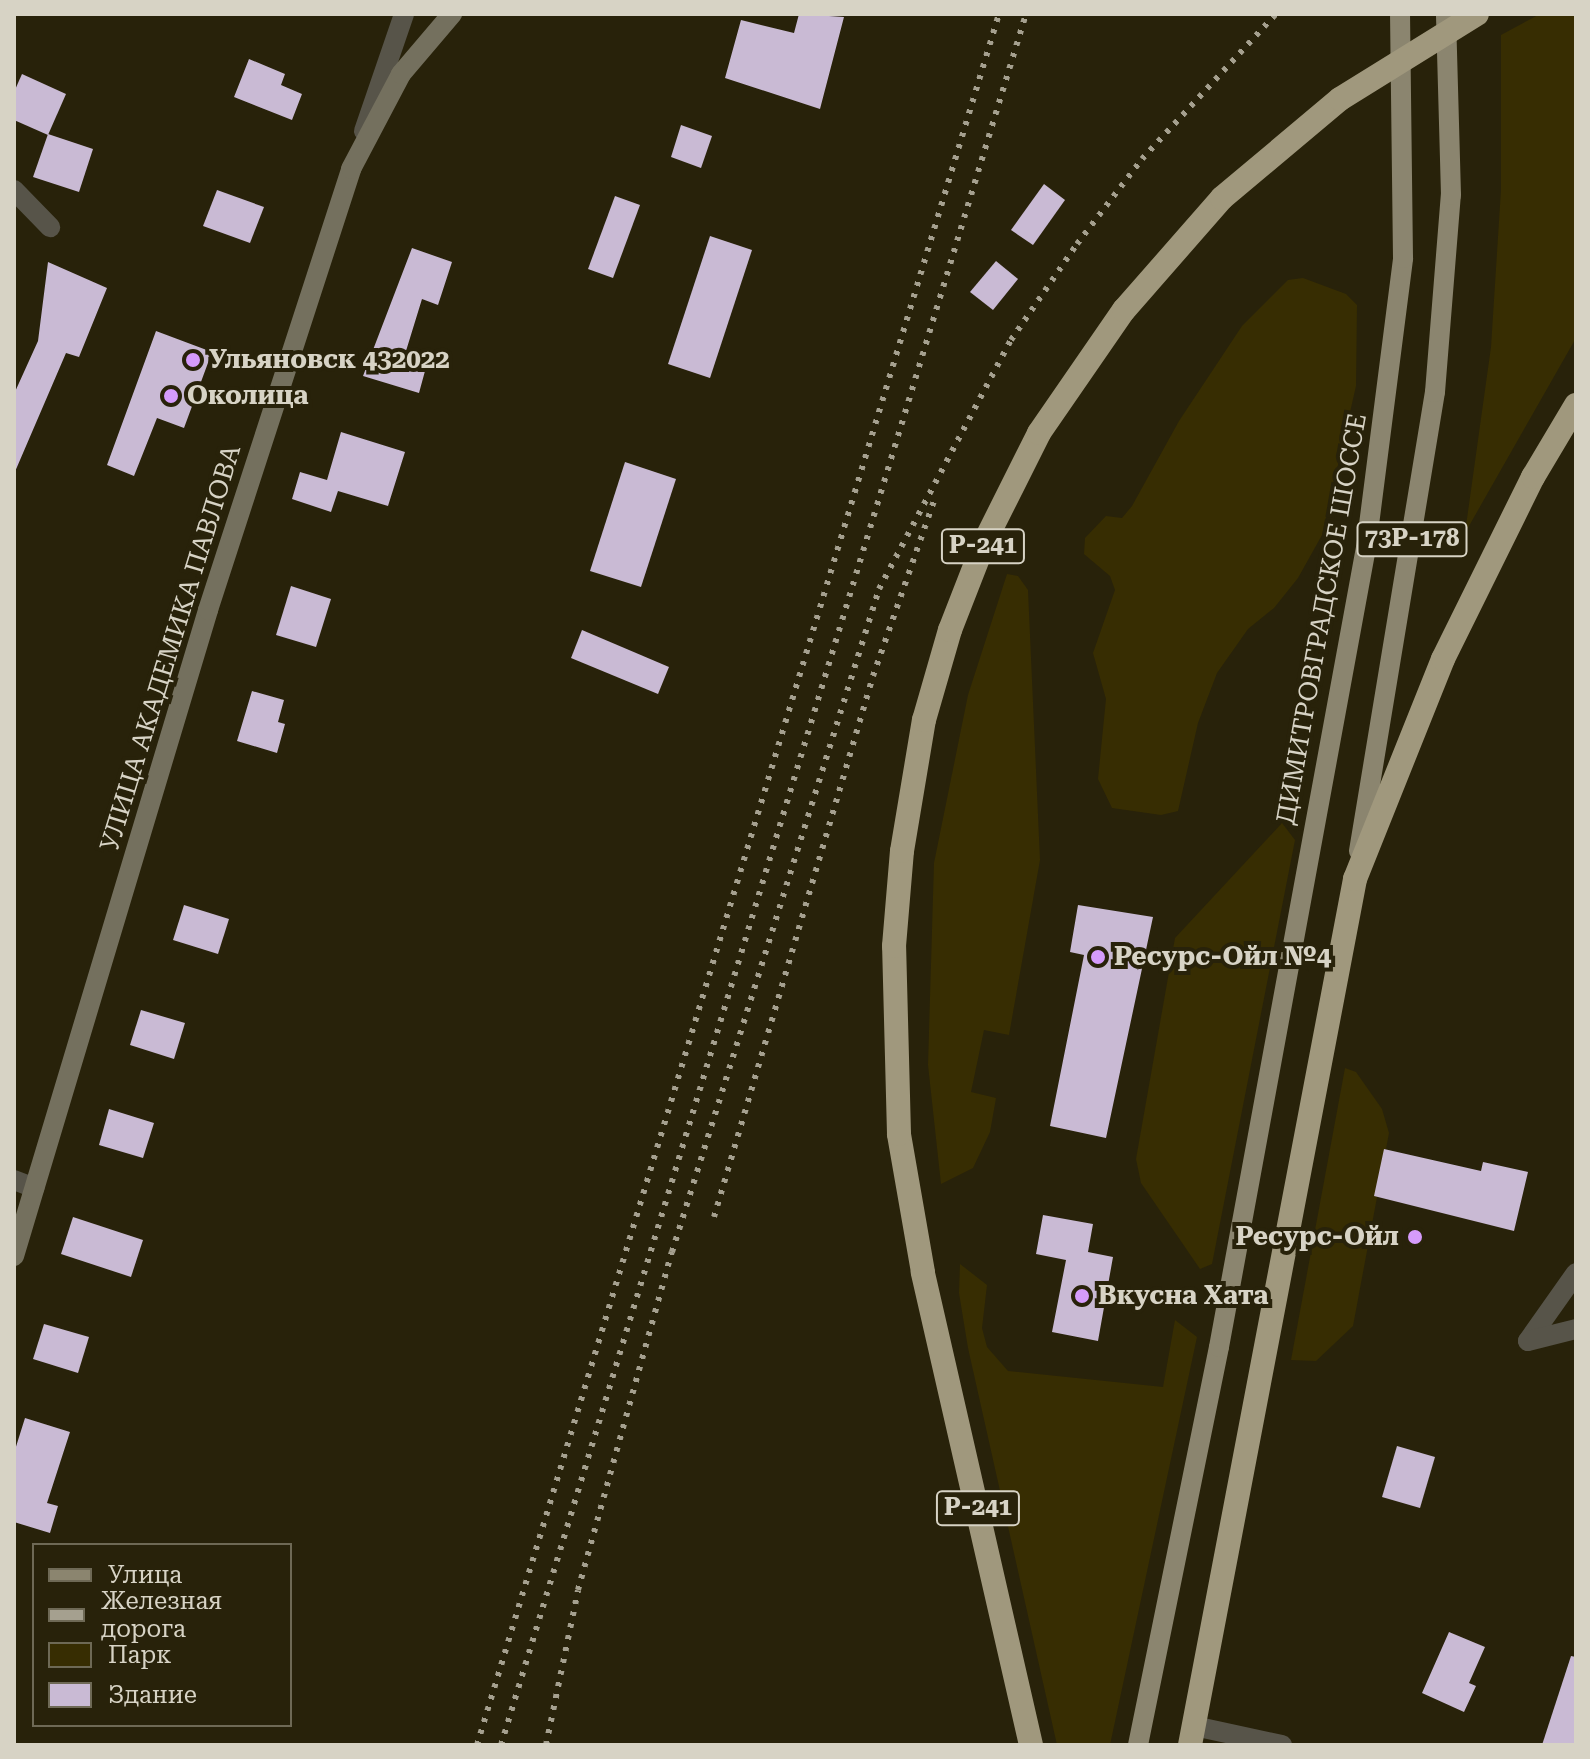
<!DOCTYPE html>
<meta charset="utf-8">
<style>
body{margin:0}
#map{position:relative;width:1590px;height:1759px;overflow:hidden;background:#28220a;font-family:"Roboto Serif",serif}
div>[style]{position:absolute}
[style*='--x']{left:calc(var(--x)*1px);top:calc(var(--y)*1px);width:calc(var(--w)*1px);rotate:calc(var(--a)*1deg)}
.green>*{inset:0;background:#372d02}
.building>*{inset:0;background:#c9bad4}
.street>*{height:20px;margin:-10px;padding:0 10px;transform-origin:10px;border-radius:10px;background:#575449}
.secondary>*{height:20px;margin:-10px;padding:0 10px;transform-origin:10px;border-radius:10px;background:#74705e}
.primary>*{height:20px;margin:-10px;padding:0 10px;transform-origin:10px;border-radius:10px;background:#8b856f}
.highway>*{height:24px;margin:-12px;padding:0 12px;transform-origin:12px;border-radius:12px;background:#a0987d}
.rail>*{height:6px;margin-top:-3px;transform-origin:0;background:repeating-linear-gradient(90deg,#a5a08f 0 4px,transparent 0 12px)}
.dots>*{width:22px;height:22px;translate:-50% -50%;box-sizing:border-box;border:4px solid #28220a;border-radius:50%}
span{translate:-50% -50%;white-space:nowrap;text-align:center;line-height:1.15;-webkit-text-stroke:8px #28220a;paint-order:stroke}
.shield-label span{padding:2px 6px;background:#28220a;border:2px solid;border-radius:6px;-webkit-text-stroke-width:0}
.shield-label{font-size:24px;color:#d7d3c5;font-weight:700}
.poi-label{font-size:26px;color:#d7d3c5;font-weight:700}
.left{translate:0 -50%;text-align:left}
.right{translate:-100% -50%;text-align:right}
.street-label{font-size:26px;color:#d7d3c5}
.frame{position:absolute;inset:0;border:16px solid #d7d3c5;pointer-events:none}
.legend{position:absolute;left:32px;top:1543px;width:260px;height:184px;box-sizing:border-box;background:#28220a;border:2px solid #6e6955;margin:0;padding:10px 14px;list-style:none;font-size:24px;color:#d7d3c5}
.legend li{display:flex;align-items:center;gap:16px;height:40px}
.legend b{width:40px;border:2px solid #6e6955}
</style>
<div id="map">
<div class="green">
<div style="clip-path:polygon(1540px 14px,1576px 14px,1576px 338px,1465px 533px,1491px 347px,1501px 190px,1501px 35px)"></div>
<div style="clip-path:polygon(1303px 278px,1346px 294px,1357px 305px,1356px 386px,1322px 535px,1298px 578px,1274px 608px,1248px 629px,1217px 673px,1198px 723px,1178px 811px,1161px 815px,1112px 808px,1098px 779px,1106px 699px,1093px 653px,1115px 590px,1110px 576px,1084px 554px,1085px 538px,1106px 516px,1122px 518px,1132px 506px,1179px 421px,1242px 326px,1288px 280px)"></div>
<div style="clip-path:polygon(1007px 574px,1018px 576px,1028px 590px,1040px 860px,1009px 1035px,984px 1030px,971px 1092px,996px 1098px,990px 1132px,973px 1168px,941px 1184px,928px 1065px,934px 863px,968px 695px)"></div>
<div style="clip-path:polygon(1282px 823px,1295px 840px,1212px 1264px,1200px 1269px,1141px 1183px,1136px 1159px,1175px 938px)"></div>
<div style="clip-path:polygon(1345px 1068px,1356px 1072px,1382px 1109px,1389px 1133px,1353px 1326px,1316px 1361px,1291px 1360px)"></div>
<div style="clip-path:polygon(960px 1264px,987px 1285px,982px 1328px,987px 1347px,1008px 1371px,1163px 1387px,1175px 1320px,1197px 1337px,1110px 1745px,1057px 1745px,968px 1348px,959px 1293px)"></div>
</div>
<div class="building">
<div style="clip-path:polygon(799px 14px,844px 17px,820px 109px,725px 78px,741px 20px,794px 33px)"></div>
<div style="clip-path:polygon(249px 59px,285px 74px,281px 85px,302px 94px,292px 120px,234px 97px)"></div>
<div style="clip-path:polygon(22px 74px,66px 94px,48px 135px,14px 120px,14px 92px)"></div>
<div style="clip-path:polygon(681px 125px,712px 136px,701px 168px,671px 157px)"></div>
<div style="clip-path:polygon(48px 134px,93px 149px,79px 192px,33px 177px)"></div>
<div style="clip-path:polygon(1044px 184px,1065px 200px,1033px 245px,1011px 230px)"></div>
<div style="clip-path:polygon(217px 190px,264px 207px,250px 243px,203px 226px)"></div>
<div style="clip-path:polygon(615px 196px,640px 205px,613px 278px,588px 269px)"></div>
<div style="clip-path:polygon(710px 236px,752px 250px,710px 378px,668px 364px)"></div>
<div style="clip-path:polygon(412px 248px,452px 262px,438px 305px,422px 299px,406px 351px,422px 356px,417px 369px,425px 371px,419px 393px,363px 376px)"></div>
<div style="clip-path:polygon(996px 261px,1018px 279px,993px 310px,970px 292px)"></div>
<div style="clip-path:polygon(48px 262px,107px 288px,79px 357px,66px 353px,14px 474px,14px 394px,38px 341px)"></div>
<div style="clip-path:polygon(156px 331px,212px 352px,184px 428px,157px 418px,134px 476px,107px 465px)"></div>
<div style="clip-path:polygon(341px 432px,405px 452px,388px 506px,338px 491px,331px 512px,292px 499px,300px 472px,327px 480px)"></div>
<div style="clip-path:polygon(625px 462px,676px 479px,641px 587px,590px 571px)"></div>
<div style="clip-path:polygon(291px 586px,331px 599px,316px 647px,276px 635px)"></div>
<div style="clip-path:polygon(582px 630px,669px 667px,658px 694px,571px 658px)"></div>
<div style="clip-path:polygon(252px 691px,284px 700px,278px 722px,285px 724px,277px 753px,237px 741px)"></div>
<div style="clip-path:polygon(184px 905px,229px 919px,218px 954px,173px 940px)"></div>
<div style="clip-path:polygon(1078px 905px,1153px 917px,1106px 1138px,1050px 1126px,1084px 955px,1070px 952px)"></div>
<div style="clip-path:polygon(141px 1010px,185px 1023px,174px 1059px,130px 1045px)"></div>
<div style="clip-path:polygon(109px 1109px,154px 1123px,143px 1158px,99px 1145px)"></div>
<div style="clip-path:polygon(1384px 1149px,1481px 1171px,1483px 1162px,1528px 1172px,1514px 1231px,1374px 1196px)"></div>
<div style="clip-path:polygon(1043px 1215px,1093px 1224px,1088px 1252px,1113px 1257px,1098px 1341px,1052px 1332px,1066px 1260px,1036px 1254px)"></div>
<div style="clip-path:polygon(73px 1217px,143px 1240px,131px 1277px,61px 1254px)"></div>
<div style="clip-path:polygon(44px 1324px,89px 1337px,78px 1373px,33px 1359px)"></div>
<div style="clip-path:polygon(25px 1418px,70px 1432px,47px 1503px,58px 1506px,50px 1533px,14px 1522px,14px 1453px)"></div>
<div style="clip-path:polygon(1397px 1446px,1435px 1457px,1420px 1508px,1382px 1497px)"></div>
<div style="clip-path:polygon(1449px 1632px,1485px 1647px,1469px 1683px,1476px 1686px,1464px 1712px,1422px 1693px)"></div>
<div style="clip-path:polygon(1571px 1656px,1576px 1657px,1576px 1745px,1542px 1745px)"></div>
</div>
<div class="street">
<div style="--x:364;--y:131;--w:124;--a:-71.1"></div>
<div style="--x:14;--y:190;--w:52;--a:45.8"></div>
<div style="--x:14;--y:1180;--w:22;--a:21"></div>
<div style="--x:1528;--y:1341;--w:83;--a:-54.8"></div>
<div style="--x:1528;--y:1341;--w:49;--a:-14"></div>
<div style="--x:1194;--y:1726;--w:90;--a:12.2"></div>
</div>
<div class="secondary">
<div style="--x:14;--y:1256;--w:675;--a:-73.28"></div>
<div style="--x:208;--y:610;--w:464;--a:-72"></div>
<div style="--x:351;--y:169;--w:107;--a:-62.2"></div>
<div style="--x:401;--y:74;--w:79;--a:-49.6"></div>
</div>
<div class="primary">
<div style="--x:1359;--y:851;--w:465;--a:-80.6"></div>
<div style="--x:1435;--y:392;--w:198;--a:-85.4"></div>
<div style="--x:1451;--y:195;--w:181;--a:-91.6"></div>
<div style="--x:1138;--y:1745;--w:406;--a:-78.5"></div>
<div style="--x:1219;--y:1347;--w:812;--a:-79.58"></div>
<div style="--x:1366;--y:548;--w:292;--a:-82.7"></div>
<div style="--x:1403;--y:258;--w:244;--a:-90.7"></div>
</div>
<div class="highway">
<div style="--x:1031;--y:1745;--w:485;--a:-102.9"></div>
<div style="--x:923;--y:1272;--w:140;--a:-99.9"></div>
<div style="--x:899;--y:1134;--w:188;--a:-91.5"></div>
<div style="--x:894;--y:946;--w:95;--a:-85.2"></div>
<div style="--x:902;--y:851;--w:133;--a:-80.5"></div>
<div style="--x:924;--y:720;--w:94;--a:-73.9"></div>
<div style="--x:950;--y:630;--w:93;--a:-68.7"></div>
<div style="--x:984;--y:543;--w:123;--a:-63.4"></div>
<div style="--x:1039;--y:433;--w:150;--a:-55.4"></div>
<div style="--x:1124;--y:310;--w:149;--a:-48.8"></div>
<div style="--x:1222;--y:198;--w:154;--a:-40"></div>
<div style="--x:1340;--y:99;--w:161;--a:-31.8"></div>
<div style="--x:1190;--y:1745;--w:882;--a:-79.21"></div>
<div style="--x:1355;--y:879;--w:237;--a:-68.2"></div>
<div style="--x:1443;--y:659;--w:203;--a:-63.7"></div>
<div style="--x:1533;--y:477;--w:84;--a:-59.2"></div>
</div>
<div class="rail">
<div style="--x:714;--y:1217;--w:564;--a:-73.62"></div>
<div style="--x:873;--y:676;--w:188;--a:-70.8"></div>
<div style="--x:477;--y:1745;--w:1808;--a:-73.22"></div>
<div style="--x:501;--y:1745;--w:1809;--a:-73.13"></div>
<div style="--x:546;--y:1745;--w:158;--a:-78.3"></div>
<div style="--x:578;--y:1590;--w:351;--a:-74.5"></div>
<div style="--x:672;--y:1252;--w:695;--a:-72.66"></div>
<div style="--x:879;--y:589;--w:282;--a:-62.1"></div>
<div style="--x:1011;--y:340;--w:116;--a:-55.5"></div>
<div style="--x:1077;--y:244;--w:107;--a:-52.6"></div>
<div style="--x:1142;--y:159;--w:197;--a:-47.3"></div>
</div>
<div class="dots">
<div style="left:193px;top:360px;background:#d59bfb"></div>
<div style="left:171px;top:396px;background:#d59bfb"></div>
<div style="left:1098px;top:957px;background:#d59bfb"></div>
<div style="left:1415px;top:1237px;background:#d59bfb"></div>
<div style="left:1082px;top:1296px;background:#d59bfb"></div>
</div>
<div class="shield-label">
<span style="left:1412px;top:539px">73Р-178</span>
<span style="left:983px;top:546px">Р-241</span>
<span style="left:978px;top:1508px">Р-241</span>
</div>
<div class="poi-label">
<span class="left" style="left:209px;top:360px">Ульяновск 432022</span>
<span class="left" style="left:187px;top:396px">Околица</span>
<span class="left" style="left:1114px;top:957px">Ресурс-Ойл №4</span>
<span class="right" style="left:1399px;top:1237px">Ресурс-Ойл</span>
<span class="left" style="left:1098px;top:1296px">Вкусна Хата</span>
</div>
<div class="street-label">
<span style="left:1322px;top:619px;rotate:-80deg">ДИМИТРОВГРАДСКОЕ ШОССЕ</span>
<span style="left:171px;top:648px;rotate:-73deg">УЛИЦА АКАДЕМИКА ПАВЛОВА</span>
</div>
<div class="frame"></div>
<ul class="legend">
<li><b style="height:10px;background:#8b856f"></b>Улица</li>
<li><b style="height:10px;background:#a5a08f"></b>Железная дорога</li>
<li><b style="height:22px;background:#372d02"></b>Парк</li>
<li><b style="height:22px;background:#c9bad4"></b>Здание</li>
</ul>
</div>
